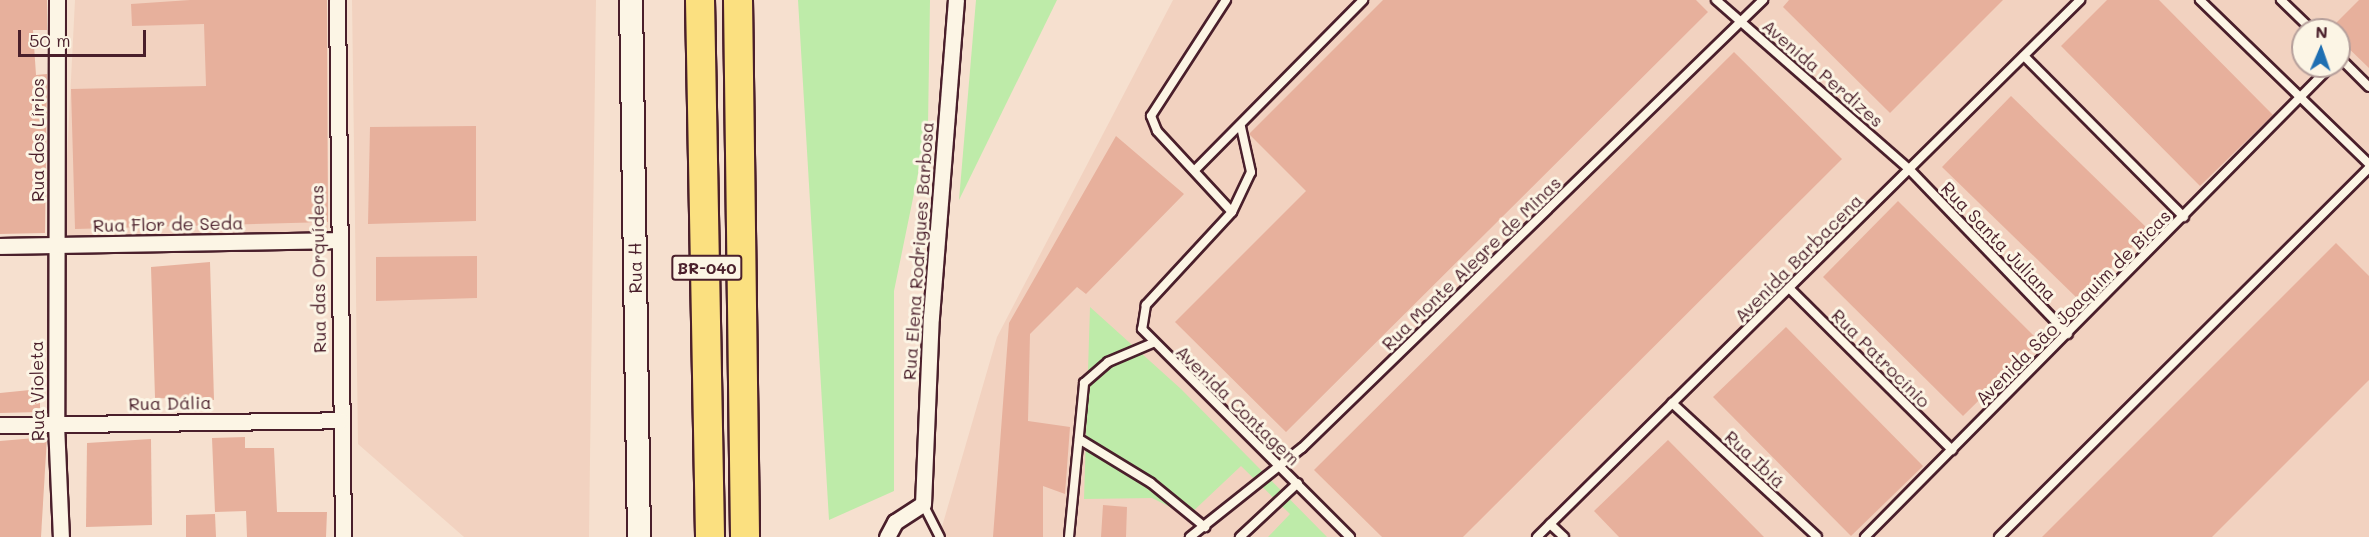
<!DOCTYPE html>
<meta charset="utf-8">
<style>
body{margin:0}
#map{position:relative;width:2369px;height:537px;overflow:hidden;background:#f6e0cf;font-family:Mali,sans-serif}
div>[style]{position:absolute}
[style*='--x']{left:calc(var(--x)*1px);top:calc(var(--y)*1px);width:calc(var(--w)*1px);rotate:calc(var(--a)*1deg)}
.built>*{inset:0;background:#f2d2c0}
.green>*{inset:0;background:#beeba9}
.building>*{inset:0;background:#e7b09c}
.roads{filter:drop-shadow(2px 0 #4a1f2b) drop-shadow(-2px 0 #4a1f2b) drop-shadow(0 2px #4a1f2b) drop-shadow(0 -2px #4a1f2b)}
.lane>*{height:8px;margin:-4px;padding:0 4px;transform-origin:4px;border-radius:4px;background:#fcf5e5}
.street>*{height:15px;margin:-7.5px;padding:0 7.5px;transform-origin:7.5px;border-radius:7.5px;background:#fcf5e5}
.secondary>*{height:22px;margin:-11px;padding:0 11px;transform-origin:11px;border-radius:11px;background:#fcf5e5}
.highway>*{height:28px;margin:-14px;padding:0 14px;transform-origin:14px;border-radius:14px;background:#fbe080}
span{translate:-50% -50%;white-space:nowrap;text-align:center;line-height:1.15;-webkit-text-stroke:6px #fcf5e5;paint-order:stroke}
.shield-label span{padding:2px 4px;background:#fcf5e5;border:2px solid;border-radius:4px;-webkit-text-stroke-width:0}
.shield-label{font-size:16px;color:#4a1f2b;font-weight:700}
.street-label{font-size:18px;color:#4a1f2b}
.north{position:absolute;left:2291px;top:18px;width:60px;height:60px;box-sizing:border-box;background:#fcf5e5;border:2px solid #b59f9b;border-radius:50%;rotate:2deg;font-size:16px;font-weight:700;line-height:24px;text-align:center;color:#4a1f2b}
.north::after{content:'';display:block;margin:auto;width:21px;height:27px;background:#1f6fb2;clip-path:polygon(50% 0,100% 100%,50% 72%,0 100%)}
.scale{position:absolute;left:18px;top:30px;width:128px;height:27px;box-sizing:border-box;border:3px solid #4a1f2b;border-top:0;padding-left:8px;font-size:18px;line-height:21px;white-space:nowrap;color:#4a1f2b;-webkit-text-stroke:4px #fcf5e5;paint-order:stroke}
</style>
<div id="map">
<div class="built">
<div style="clip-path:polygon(75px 0,325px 0,328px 233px,63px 237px)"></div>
<div style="clip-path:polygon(352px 0,596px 0,589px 537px,464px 537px,358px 444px)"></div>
<div style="clip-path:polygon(evenodd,1173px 0,2369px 0,2369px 537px,939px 537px,997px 337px,1173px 0,2303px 30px,2339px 30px,2339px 66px,2303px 66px,2303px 30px)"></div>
</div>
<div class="green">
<div style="clip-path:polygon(798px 0,930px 0,928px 125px,894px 291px,894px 491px,829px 520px)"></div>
<div style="clip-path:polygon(976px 0,1057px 0,959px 200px)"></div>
<div style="clip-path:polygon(1090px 307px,1181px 389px,1327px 537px,1268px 537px,1290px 514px,1241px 466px,1188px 516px,1152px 498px,1084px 499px)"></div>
</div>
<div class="building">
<div style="clip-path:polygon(0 0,47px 0,47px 30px,33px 30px,36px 75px,47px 74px,45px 233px,0 234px)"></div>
<div style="clip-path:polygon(190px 0,327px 0,328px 222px,75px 229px,71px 89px,206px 86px,204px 24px,132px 26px,131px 4px)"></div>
<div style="clip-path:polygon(1383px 0,1696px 0,1708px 12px,1286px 432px,1175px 322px,1306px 191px,1249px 134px)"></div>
<div style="clip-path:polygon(1789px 0,2003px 0,1890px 113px,1783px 7px)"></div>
<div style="clip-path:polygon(2107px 0,2159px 0,2273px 115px,2200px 186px,2061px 46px)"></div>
<div style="clip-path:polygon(2359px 0,2369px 0,2369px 68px,2339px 39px,2339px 30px,2329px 30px)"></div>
<div style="clip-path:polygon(1734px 52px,1842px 159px,1463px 537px,1382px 537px,1314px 470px)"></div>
<div style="clip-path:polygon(2011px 96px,2149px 230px,2079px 300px,1942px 167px)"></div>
<div style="clip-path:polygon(476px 126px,476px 221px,368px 224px,370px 127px)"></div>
<div style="clip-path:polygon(1116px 136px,1184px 194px,1086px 294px,1077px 287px,1030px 334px,1028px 421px,1070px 427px,1065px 494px,1043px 486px,1043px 537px,993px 537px,1009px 323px)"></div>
<div style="clip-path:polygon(1898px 201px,2039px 341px,1963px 416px,1823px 277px)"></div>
<div style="clip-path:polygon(2336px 243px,2369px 276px,2369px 380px,2212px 537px,2042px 537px)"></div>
<div style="clip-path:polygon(477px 256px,477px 298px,376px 301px,376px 257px)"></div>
<div style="clip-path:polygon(210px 262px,214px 400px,155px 398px,151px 267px)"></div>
<div style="clip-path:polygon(1786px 327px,1923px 466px,1851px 536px,1713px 397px)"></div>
<div style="clip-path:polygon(40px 389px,40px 412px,0 413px,0 393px)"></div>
<div style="clip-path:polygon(47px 437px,41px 537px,0 537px,0 441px)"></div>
<div style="clip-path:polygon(245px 437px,245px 448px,274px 448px,277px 512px,327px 512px,326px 537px,247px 537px,246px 511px,215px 512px,212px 438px)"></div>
<div style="clip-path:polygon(151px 439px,152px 525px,86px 527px,87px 443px)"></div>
<div style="clip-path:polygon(1668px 440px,1764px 537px,1619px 537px,1594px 511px)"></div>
<div style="clip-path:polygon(1103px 505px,1127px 507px,1126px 537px,1101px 537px)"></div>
<div style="clip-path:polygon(215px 514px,216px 537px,186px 537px,186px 515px)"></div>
</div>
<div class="roads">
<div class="lane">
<div style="--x:1226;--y:0;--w:138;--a:122.9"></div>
<div style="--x:1151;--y:116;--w:16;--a:68"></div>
<div style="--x:1157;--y:131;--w:110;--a:47.2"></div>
<div style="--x:1232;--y:212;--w:127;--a:132.8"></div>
<div style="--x:1146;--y:305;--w:24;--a:99"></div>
<div style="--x:1142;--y:329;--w:294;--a:45"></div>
<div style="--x:1716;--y:0;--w:257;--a:41.2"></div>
<div style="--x:1909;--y:169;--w:229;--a:46.1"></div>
<div style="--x:2200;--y:0;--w:235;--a:44.1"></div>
<div style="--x:2281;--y:0;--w:43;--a:44.1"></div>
<div style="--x:2024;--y:56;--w:227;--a:45.2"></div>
<div style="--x:2339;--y:57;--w:42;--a:45"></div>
<div style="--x:1195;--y:170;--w:239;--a:-45.3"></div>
<div style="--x:1232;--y:212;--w:44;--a:-64.6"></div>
<div style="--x:1251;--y:172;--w:46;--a:-102.5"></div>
<div style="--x:1789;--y:288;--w:230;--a:44.8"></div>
<div style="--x:1672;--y:403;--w:197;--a:42.7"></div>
<div style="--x:1079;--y:439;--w:84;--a:31.4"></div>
<div style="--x:1151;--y:483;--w:70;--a:39.2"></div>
<div style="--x:923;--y:504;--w:37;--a:63"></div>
<div style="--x:1550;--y:524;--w:19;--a:43"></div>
<div style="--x:1069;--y:537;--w:155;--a:-84.4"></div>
<div style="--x:1084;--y:383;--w:32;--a:-41"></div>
<div style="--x:1108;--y:362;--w:49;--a:-22.9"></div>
<div style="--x:1190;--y:537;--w:143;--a:-38.5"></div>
<div style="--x:1302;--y:448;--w:643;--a:-44.18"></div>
<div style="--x:1240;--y:537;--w:79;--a:-43"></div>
<div style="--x:1537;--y:537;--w:764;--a:-44.68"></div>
<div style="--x:1865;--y:537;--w:663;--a:-45.31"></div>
<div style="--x:1999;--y:537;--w:523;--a:-44.92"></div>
</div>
<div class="street">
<div style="--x:57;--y:0;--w:424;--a:90.1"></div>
<div style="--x:56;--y:424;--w:113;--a:87.5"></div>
<div style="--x:337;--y:0;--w:537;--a:89.36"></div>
<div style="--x:0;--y:246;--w:337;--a:-1"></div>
<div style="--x:0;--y:425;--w:340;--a:-0.8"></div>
<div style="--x:887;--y:537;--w:17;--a:-62"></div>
<div style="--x:895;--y:522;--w:33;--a:-33"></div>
<div style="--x:923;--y:504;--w:187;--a:-87.6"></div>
<div style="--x:931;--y:317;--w:318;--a:-85.5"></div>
</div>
<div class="secondary">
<div style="--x:631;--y:0;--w:537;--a:89.15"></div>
</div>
<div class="highway">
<div style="--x:700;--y:0;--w:537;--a:88.93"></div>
<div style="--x:738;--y:0;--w:537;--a:89.25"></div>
</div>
</div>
<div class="shield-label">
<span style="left:707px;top:268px">BR-040</span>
</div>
<div class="street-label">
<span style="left:1823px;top:73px;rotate:41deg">Avenida Perdizes</span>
<span style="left:37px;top:140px;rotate:-90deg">Rua dos Lírios</span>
<span style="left:168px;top:224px;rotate:-1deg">Rua Flor de Seda</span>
<span style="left:1999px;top:241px;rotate:46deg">Rua Santa Juliana</span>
<span style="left:918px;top:251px;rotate:-86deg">Rua Elena Rodrigues Barbosa</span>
<span style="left:1798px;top:258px;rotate:-45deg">Avenida Barbacena</span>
<span style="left:1471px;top:263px;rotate:-44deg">Rua Monte Alegre de Minas</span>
<span style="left:635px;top:268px;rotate:-91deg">Rua H</span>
<span style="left:318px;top:269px;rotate:-91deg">Rua das Orquídeas</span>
<span style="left:2073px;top:307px;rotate:-45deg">Avenida São Joaquim de Bicas</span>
<span style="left:1881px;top:358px;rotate:45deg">Rua Patrocínio</span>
<span style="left:37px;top:391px;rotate:-91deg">Rua Violeta</span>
<span style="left:170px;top:403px;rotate:-1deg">Rua Dália</span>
<span style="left:1238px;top:405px;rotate:44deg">Avenida Contagem</span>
<span style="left:1755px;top:459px;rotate:43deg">Rua Ibiá</span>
</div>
<div class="north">N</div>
<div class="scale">50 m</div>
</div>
